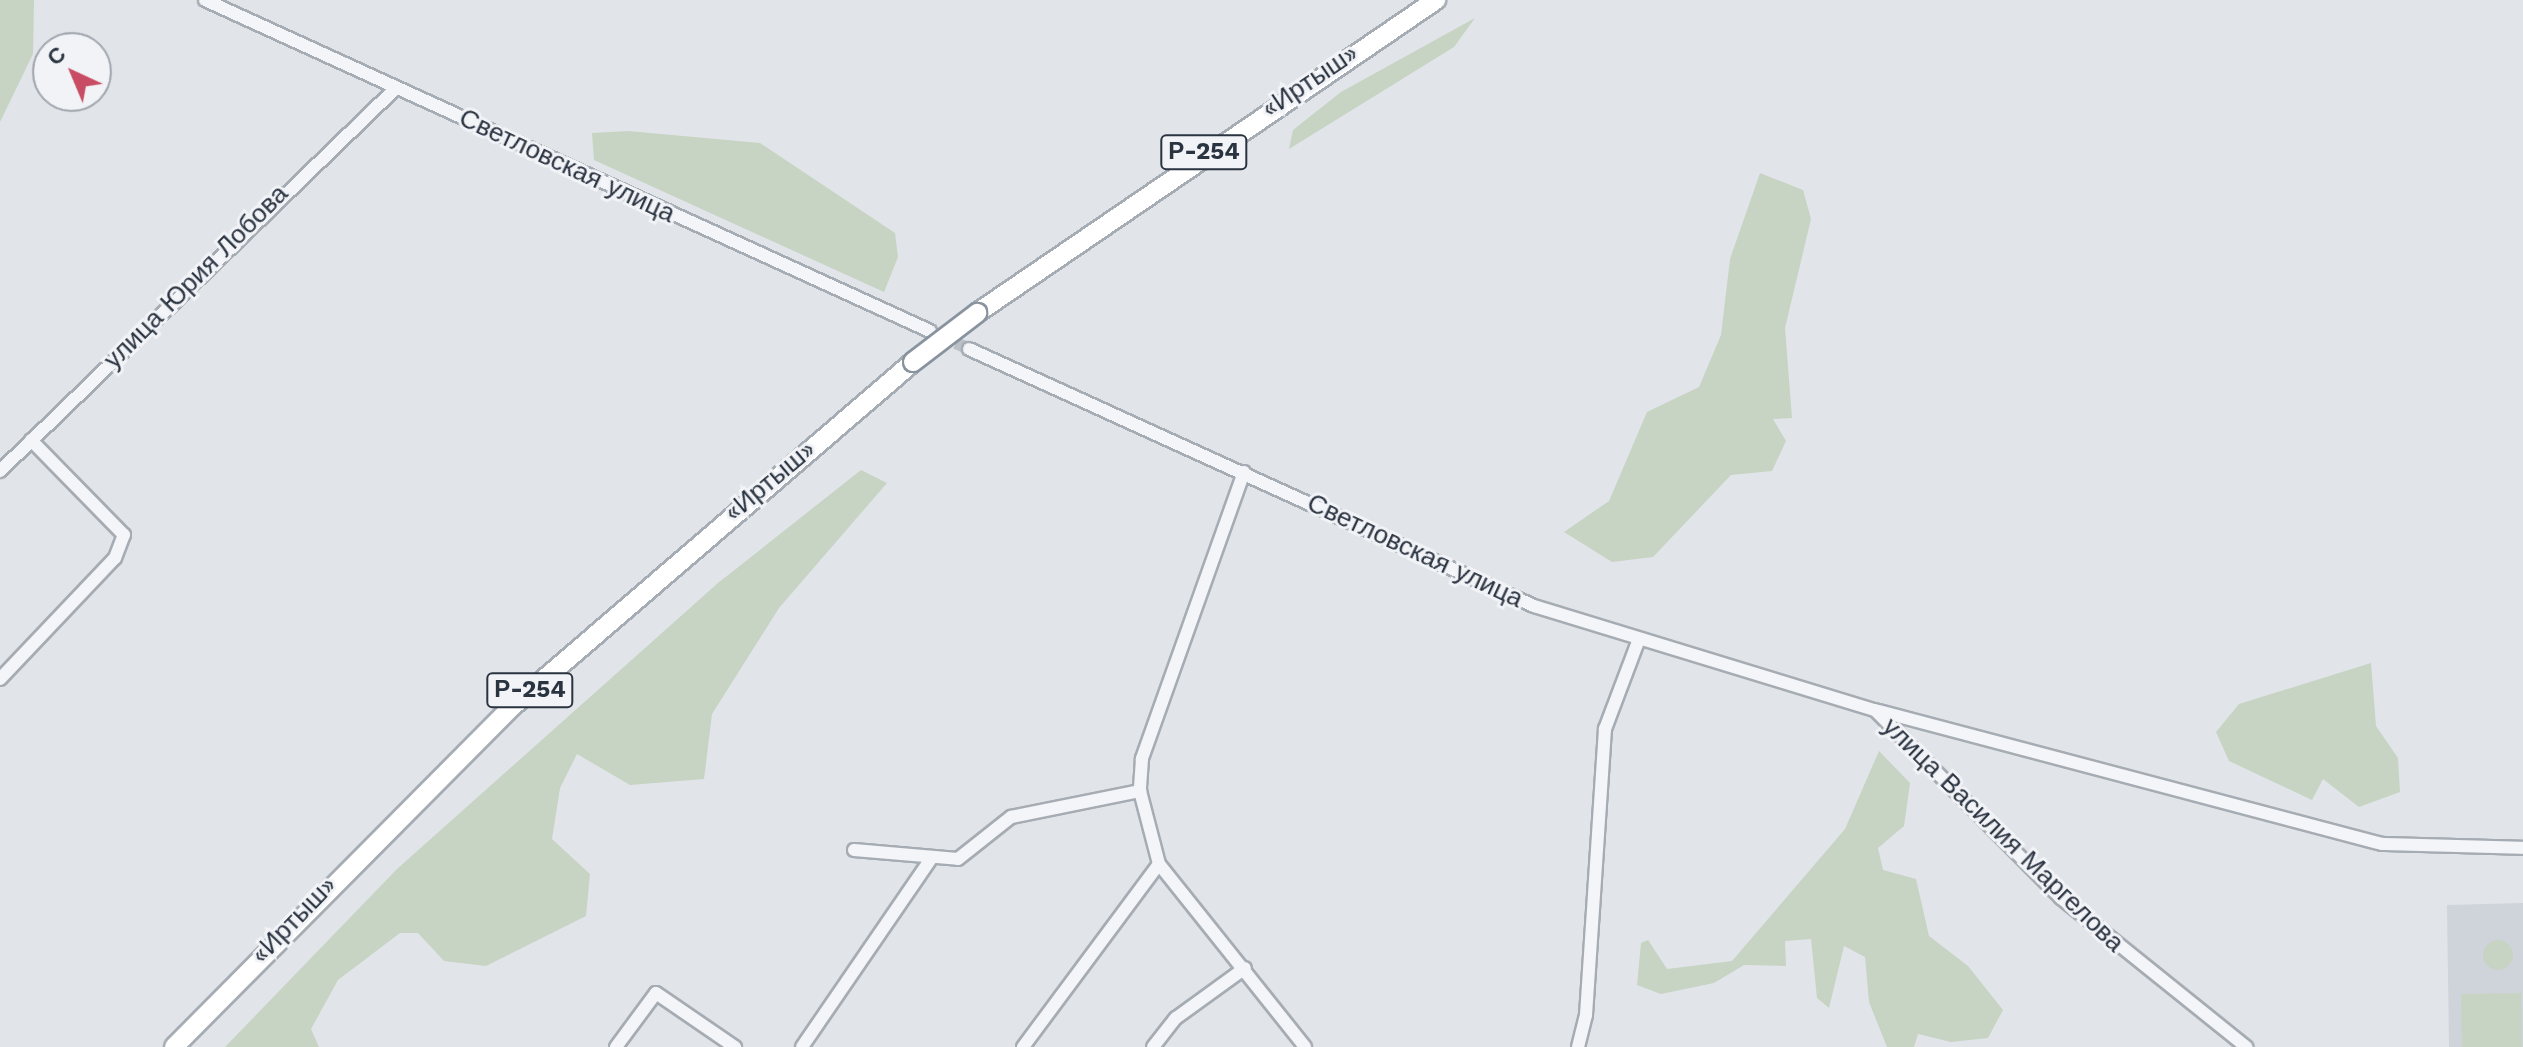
<!DOCTYPE html>
<meta charset="utf-8">
<style>
body{margin:0}
#map{position:relative;width:2523px;height:1047px;overflow:hidden;background:#e1e5e9;font-family:"Work Sans",sans-serif}
div>[style]{position:absolute}
[style*='--x']{left:calc(var(--x)*1px);top:calc(var(--y)*1px);width:calc(var(--w)*1px);rotate:calc(var(--a)*1deg)}
.built>*{inset:0;background:#cfd4db}
.green>*{inset:0;background:#c7d3c3}
.round{border-radius:50%}
.minor-tunnel>*{height:12px;margin-top:-6px;transform-origin:0;background:repeating-linear-gradient(90deg,#bcc1c7 0 12px,transparent 0 18px)}
.roads{filter:drop-shadow(2px 0 #a6acb3) drop-shadow(-2px 0 #a6acb3) drop-shadow(0 2px #a6acb3) drop-shadow(0 -2px #a6acb3)}
.minor>*{height:12px;margin:-6px;padding:0 6px;transform-origin:6px;border-radius:6px;background:#f4f5f8}
.highway>*{height:18px;margin:-9px;padding:0 9px;transform-origin:9px;border-radius:9px;background:#fff}
.bridges{filter:drop-shadow(2px 0 #89939f) drop-shadow(-2px 0 #89939f) drop-shadow(0 2px #89939f) drop-shadow(0 -2px #89939f)}
.highway-bridge>*{height:18px;margin:-9px;padding:0 9px;transform-origin:9px;border-radius:9px;background:#fff}
span{translate:-50% -50%;white-space:nowrap;text-align:center;line-height:1.15;-webkit-text-stroke:6px #f1f3f7;paint-order:stroke}
.shield-label span{padding:2px 6px;background:#f1f3f7;border:2px solid;border-radius:6px;-webkit-text-stroke-width:0}
.shield-label{font-size:24px;color:#2a3340;font-weight:700}
.street-label{font-size:26px;color:#2a3340}
.north{position:absolute;left:32px;top:32px;width:80px;height:80px;box-sizing:border-box;background:#f1f3f7;border:2px solid #a1a6ae;border-radius:50%;rotate:316deg;font-size:22px;font-weight:700;line-height:32px;text-align:center;color:#2a3340}
.north::after{content:'';display:block;margin:auto;width:28px;height:36px;background:#c84c63;clip-path:polygon(50% 0,100% 100%,50% 72%,0 100%)}
</style>
<div id="map">
<div class="built">
<div style="clip-path:polygon(2523px 903px,2523px 1047px,2449px 1047px,2447px 905px)"></div>
</div>
<div class="green">
<div style="clip-path:polygon(0 0,34px 0,33px 54px,0 122px)"></div>
<div style="clip-path:polygon(1475px 18px,1454px 47px,1289px 149px,1293px 130px,1341px 92px)"></div>
<div style="clip-path:polygon(628px 131px,760px 143px,895px 233px,898px 257px,884px 292px,594px 160px,592px 133px)"></div>
<div style="clip-path:polygon(1760px 173px,1803px 190px,1811px 219px,1785px 328px,1792px 418px,1773px 419px,1786px 441px,1772px 471px,1731px 475px,1653px 557px,1612px 562px,1564px 532px,1609px 501px,1647px 412px,1699px 387px,1721px 335px,1730px 259px)"></div>
<div style="clip-path:polygon(861px 470px,887px 483px,779px 608px,712px 714px,704px 779px,630px 785px,577px 754px,560px 788px,552px 839px,590px 874px,586px 916px,486px 966px,444px 961px,418px 933px,400px 933px,338px 980px,311px 1029px,319px 1047px,225px 1047px,397px 869px,718px 583px)"></div>
<div style="clip-path:polygon(2371px 663px,2376px 726px,2398px 758px,2400px 792px,2359px 807px,2323px 779px,2312px 800px,2229px 761px,2216px 732px,2239px 704px)"></div>
<div style="clip-path:polygon(1879px 751px,1910px 783px,1904px 826px,1878px 848px,1883px 870px,1916px 879px,1929px 936px,1968px 966px,2003px 1010px,1988px 1038px,1951px 1042px,1918px 1034px,1914px 1047px,1887px 1047px,1869px 1002px,1865px 957px,1844px 946px,1829px 1008px,1817px 998px,1811px 939px,1785px 941px,1786px 966px,1744px 965px,1714px 983px,1661px 994px,1637px 985px,1641px 943px,1648px 940px,1667px 969px,1732px 961px,1845px 829px)"></div>
<div class="round" style="left:2483px;top:940px;width:30px;height:30px"></div>
<div style="clip-path:polygon(2521px 993px,2522px 1047px,2462px 1047px,2461px 994px)"></div>
</div>
<div class="minor-tunnel">
<div style="--x:939;--y:336;--w:33;--a:23"></div>
</div>
<div class="roads">
<div class="minor">
<div style="--x:205;--y:0;--w:797;--a:24.54"></div>
<div style="--x:969;--y:349;--w:621;--a:24.46"></div>
<div style="--x:1534;--y:606;--w:357;--a:17"></div>
<div style="--x:1875;--y:710;--w:264;--a:45.3"></div>
<div style="--x:2061;--y:898;--w:238;--a:38.8"></div>
<div style="--x:0;--y:471;--w:551;--a:-44.04"></div>
<div style="--x:1244;--y:472;--w:305;--a:109.6"></div>
<div style="--x:1142;--y:759;--w:32;--a:94"></div>
<div style="--x:1140;--y:791;--w:75;--a:75.4"></div>
<div style="--x:1159;--y:864;--w:234;--a:51.4"></div>
<div style="--x:0;--y:679;--w:167;--a:-46.5"></div>
<div style="--x:115;--y:558;--w:25;--a:-69"></div>
<div style="--x:124;--y:535;--w:133;--a:-134.4"></div>
<div style="--x:1879;--y:711;--w:520;--a:14.81"></div>
<div style="--x:2382;--y:844;--w:141;--a:1.6"></div>
<div style="--x:854;--y:850;--w:104;--a:4.9"></div>
<div style="--x:958;--y:859;--w:68;--a:-38.4"></div>
<div style="--x:1011;--y:817;--w:132;--a:-11.4"></div>
<div style="--x:616;--y:1047;--w:67;--a:-53.5"></div>
<div style="--x:656;--y:993;--w:96;--a:34.4"></div>
<div style="--x:802;--y:1047;--w:230;--a:-55.6"></div>
<div style="--x:1023;--y:1047;--w:228;--a:-53.4"></div>
<div style="--x:1153;--y:1047;--w:37;--a:-52"></div>
<div style="--x:1176;--y:1018;--w:85;--a:-35.9"></div>
<div style="--x:1578;--y:1047;--w:33;--a:-76"></div>
<div style="--x:1586;--y:1015;--w:287;--a:-86.2"></div>
<div style="--x:1605;--y:729;--w:96;--a:-69.3"></div>
</div>
<div class="highway">
<div style="--x:977;--y:313;--w:556;--a:-34.29"></div>
<div style="--x:174;--y:1047;--w:482;--a:-45.2"></div>
<div style="--x:514;--y:705;--w:526;--a:-40.68"></div>
</div>
</div>
<div class="bridges">
<div class="highway-bridge">
<div style="--x:913;--y:362;--w:81;--a:-37.4"></div>
</div>
</div>
<div class="shield-label">
<span style="left:1204px;top:152px">Р-254</span>
<span style="left:530px;top:690px">Р-254</span>
</div>
<div class="street-label">
<span style="left:1310px;top:81px;rotate:-34deg">«Иртыш»</span>
<span style="left:567px;top:166px;rotate:25deg">Светловская улица</span>
<span style="left:196px;top:277px;rotate:-45deg">улица Юрия Лобова</span>
<span style="left:770px;top:481px;rotate:-40deg">«Иртыш»</span>
<span style="left:1415px;top:551px;rotate:25deg">Светловская улица</span>
<span style="left:2003px;top:835px;rotate:44deg">улица Василия Маргелова</span>
<span style="left:294px;top:920px;rotate:-46deg">«Иртыш»</span>
</div>
<div class="north">С</div>
</div>
